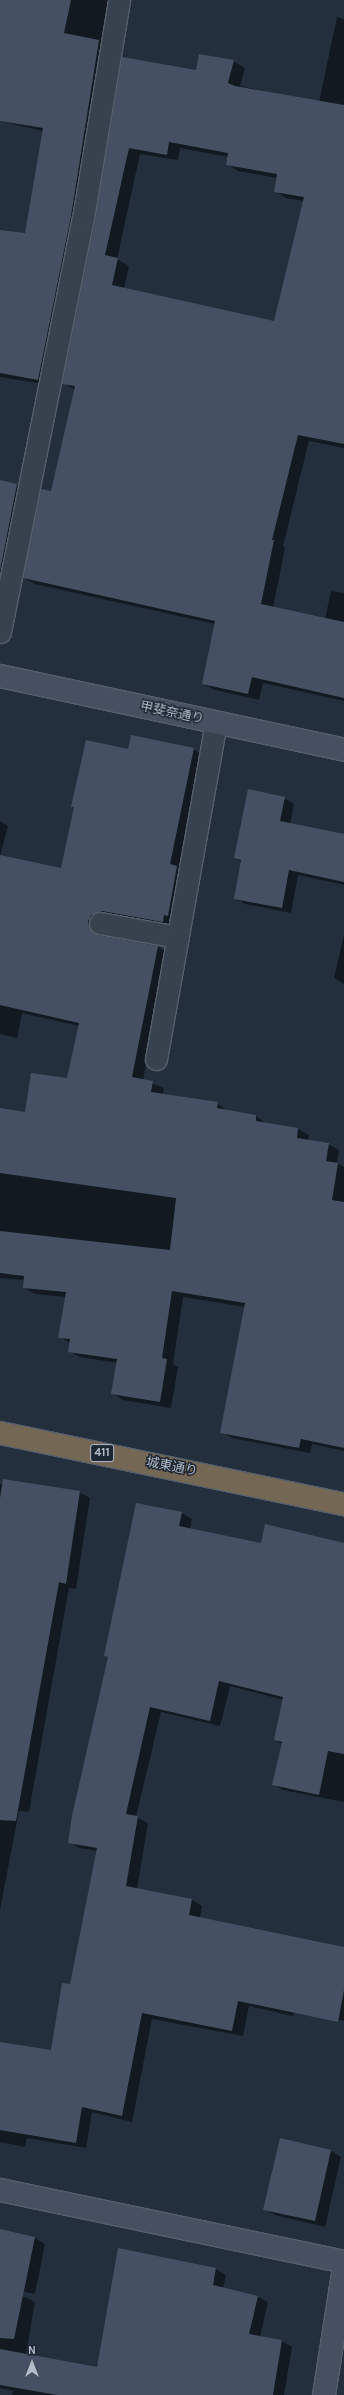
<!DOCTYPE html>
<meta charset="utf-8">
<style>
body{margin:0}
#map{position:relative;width:344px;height:2395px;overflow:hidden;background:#242f3e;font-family:Karla,"Noto Sans JP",sans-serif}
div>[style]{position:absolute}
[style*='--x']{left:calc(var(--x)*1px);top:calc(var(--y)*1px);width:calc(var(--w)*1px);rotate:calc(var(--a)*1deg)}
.shadow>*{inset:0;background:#0007}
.building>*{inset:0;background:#455162}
.roads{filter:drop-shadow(1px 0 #565f6c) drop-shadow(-1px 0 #565f6c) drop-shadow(0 1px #565f6c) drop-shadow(0 -1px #565f6c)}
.lane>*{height:21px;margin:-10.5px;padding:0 10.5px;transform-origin:10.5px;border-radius:10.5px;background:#38414e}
.secondary>*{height:22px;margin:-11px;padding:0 11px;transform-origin:11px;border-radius:11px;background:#465061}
.highway>*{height:22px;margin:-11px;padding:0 11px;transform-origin:11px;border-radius:11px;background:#746855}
span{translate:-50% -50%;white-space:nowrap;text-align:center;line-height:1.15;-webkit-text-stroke:3px #1d2633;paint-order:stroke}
.shield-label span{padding:1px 3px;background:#1d2633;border:1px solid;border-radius:3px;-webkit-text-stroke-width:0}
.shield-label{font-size:12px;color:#b4bcc9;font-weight:700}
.street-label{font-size:13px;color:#b4bcc9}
.north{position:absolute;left:12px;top:2343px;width:40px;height:40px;-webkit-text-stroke:3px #1d2633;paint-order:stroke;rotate:0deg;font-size:11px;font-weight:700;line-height:16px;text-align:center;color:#b4bcc9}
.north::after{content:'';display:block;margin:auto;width:14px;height:18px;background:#b4bcc9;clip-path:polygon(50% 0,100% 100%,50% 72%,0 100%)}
</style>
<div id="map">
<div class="shadow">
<div style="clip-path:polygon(0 0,117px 0,49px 385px,0 377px,0 231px,26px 234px,43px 131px,0 121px)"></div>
<div style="clip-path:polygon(evenodd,337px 17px,344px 19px,344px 448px,309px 441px,283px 546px,285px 548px,273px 608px,325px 619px,331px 591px,344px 593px,344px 701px,263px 683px,259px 700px,215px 690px,203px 684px,215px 624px,35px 584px,24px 578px,52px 492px,75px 390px,63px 383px,96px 220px,123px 58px,197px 71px,233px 61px,245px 68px,240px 86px,319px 102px,337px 17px,180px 148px,228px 157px,227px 164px,238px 171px,277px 178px,275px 191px,286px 198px,304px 201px,275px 323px,124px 288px,129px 266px,117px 259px,140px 154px,178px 160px,180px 148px)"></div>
<div style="clip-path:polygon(0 481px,17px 485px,27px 491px,0 618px)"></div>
<div style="clip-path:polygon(193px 749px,204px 755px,174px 928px,99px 927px,100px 935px,158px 947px,169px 953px,143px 1080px,164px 1088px,163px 1094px,217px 1103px,228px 1111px,256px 1116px,267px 1124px,298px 1129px,309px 1135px,308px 1141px,328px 1144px,339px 1150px,337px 1163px,344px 1167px,344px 1451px,312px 1444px,310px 1453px,232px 1438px,221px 1432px,245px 1307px,183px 1297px,173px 1364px,178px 1367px,171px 1408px,123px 1400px,112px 1393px,118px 1363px,80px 1357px,69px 1351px,71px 1344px,60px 1337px,66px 1297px,35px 1294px,24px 1288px,25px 1280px,0 1278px,0 1109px,26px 1113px,68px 1079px,79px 1026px,22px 1013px,17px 1038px,0 1034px,0 821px,8px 826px,0 857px,62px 869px,75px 808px,72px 806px,128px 750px)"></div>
<div style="clip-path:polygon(284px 798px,294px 804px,290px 824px,344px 835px,344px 885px,298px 875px,291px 913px,245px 904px,235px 898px,242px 862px,235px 858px)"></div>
<div style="clip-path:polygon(344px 934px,344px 984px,334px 978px)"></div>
<div style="clip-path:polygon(0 1484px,79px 1492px,90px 1498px,76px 1589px,69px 1588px,29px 1812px,19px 1811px,0 1910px)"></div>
<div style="clip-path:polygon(137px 1504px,182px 1513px,192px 1519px,190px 1529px,262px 1544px,344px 1544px,344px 1802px,283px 1790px,273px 1784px,282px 1744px,275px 1740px,284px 1700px,230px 1686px,220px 1726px,161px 1712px,136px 1817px,148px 1823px,137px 1889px,192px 1900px,202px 1906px,200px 1918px,344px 1948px,344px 2021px,294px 2011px,293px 2016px,249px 2006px,243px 2036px,152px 2019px,132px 2122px,92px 2112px,86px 2148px,27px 2138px,25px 2147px,0 2142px,0 2043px,52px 2052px,70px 1986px,97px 1851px,80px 1848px,69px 1842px,109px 1657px)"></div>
<div style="clip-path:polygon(280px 2139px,331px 2151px,341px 2157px,325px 2227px,275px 2215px,264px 2209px)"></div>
<div style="clip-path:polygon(0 2230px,35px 2238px,45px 2244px,35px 2294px,0 2287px)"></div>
<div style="clip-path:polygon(119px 2249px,216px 2269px,226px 2275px,223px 2288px,258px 2297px,268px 2302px,260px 2337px,282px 2341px,292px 2347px,284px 2395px,12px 2395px,13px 2391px,0 2388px,0 2292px,25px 2297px,35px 2302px,26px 2354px,97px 2368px)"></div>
</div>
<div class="building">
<div style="clip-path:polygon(0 0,71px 0,64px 33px,99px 40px,71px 216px,38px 380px,0 373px,0 230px,25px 233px,43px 128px,0 121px)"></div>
<div style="clip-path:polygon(evenodd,199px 54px,234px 60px,228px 83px,235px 86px,344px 105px,344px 444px,298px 435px,272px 540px,274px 540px,261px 604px,344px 622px,344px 698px,252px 677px,248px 694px,202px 684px,215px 621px,23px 578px,41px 489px,51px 491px,75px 386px,62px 384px,95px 220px,122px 57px,196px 70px,199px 54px,169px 142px,228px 153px,226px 165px,277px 174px,274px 192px,304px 197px,274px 321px,112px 285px,118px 258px,105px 255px,129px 148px,167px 155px,169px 142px)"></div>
<div style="clip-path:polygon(0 480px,17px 484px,0 571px)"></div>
<div style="clip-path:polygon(131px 735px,194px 748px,170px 864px,177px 866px,168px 916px,164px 915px,163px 922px,102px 911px,91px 915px,88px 921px,89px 927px,98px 935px,158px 946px,132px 1077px,153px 1081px,151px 1092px,218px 1102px,217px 1108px,256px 1115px,256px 1121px,298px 1128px,297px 1138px,329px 1143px,326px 1161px,338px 1163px,332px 1200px,344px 1202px,344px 1448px,301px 1439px,299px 1448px,220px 1433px,245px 1303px,172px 1291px,162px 1358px,167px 1359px,160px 1402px,111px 1394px,117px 1359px,68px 1352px,70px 1339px,58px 1338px,66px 1292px,23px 1288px,24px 1276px,0 1273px,0 1231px,170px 1250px,176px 1198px,0 1173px,0 1108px,25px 1112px,31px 1073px,67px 1078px,79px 1023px,0 1005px,0 855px,61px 868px,74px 807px,71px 807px,86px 740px,128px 749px)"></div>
<div style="clip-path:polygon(248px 789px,285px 797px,280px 821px,344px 834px,344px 882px,289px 870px,282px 908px,234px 899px,241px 860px,234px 858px)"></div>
<div style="clip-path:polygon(3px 1479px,80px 1491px,66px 1584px,59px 1582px,16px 1821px,0 1820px,0 1498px)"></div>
<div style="clip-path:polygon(136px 1503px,182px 1512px,179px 1526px,261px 1543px,265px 1524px,344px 1543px,344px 1754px,328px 1751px,319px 1795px,272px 1785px,282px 1742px,274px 1740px,283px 1697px,219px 1681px,210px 1721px,150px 1707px,126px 1814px,138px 1816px,126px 1886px,192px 1899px,189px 1915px,344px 1947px,344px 1990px,338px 2022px,238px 2001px,232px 2031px,142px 2013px,122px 2116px,82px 2107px,76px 2143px,0 2130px,0 2042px,51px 2050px,62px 1983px,70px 1984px,97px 1848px,68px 1843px,72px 1816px,108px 1657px,104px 1656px)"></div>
<div style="clip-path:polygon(280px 2138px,331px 2150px,315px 2221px,263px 2210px)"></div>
<div style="clip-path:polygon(0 2229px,35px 2237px,14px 2339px,0 2338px)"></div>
<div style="clip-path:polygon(118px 2248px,216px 2268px,213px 2285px,258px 2296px,249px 2334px,282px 2340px,273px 2395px,57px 2395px,0 2385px,0 2349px,97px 2367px)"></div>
</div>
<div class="roads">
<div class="lane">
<div style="--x:0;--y:632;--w:422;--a:-78.7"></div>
<div style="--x:83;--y:218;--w:221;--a:-80.6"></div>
<div style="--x:100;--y:923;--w:79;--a:10.2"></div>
<div style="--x:156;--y:1059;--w:341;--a:-79.9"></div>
</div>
<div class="secondary">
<div style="--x:0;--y:676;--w:352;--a:12.1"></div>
<div style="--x:0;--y:2190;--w:351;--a:11.8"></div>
<div style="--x:324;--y:2395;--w:129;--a:-81.1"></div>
</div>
<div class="highway">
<div style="--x:0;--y:1433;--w:351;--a:11.7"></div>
</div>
</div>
<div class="shield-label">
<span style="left:102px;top:1453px">411</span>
</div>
<div class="street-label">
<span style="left:172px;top:713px;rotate:12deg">甲斐奈通り</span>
<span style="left:172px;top:1467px;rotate:11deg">城東通り</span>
</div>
<div class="north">N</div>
</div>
